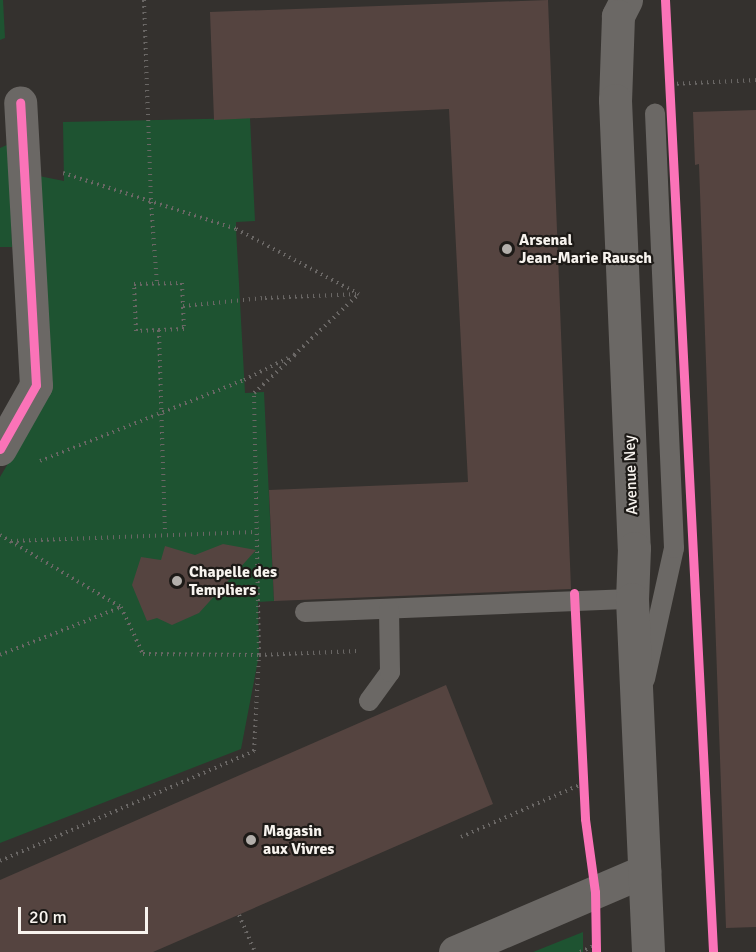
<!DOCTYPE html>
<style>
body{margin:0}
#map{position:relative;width:756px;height:952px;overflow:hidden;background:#34312e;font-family:Signika,sans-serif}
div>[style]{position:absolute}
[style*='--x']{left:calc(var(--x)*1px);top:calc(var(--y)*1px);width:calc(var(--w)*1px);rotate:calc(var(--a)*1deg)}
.green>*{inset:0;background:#1e5331}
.building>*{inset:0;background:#554440}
.path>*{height:4px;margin-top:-2px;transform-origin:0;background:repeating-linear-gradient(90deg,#6a6765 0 1.5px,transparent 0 6px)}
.service>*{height:20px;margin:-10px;padding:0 10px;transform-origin:10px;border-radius:10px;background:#6b6865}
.minor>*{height:33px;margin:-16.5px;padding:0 16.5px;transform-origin:16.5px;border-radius:16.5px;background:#6b6865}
.tertiary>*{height:33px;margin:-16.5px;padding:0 16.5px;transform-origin:16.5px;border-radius:16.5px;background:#6b6865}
.cycleway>*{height:9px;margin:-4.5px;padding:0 4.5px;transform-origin:4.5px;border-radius:4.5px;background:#fb73b8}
.dots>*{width:16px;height:16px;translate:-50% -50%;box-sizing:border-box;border:3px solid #1d1a17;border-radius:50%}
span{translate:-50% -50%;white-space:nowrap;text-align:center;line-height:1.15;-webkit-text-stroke:4.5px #1d1a17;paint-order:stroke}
.poi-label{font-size:16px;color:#f7f3ee;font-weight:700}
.left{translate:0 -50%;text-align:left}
.street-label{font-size:16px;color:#f7f3ee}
.scale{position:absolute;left:18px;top:907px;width:130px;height:27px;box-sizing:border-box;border:3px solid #f7f3ee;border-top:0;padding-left:8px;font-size:18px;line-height:21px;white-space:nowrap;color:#f7f3ee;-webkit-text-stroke:4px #1d1a17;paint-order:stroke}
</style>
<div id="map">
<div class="green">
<div style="clip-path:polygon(0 0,3px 0,5px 38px,0 40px)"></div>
<div style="clip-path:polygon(250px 118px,255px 221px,236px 222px,236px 229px,245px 393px,264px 392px,274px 601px,258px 602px,259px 655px,241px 749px,0 843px,0 477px,51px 390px,39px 176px,64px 181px,63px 122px)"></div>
<div style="clip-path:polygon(9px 144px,12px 247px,0 247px,0 148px)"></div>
<div style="clip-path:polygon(583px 932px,583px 952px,533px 952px)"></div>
</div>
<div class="building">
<div style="clip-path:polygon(548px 0,571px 589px,274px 601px,269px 490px,468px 482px,449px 109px,214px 120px,210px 12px)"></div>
<div style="clip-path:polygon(756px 110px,756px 927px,726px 928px,699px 164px,695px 165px,693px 112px)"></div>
<div style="clip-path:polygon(223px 544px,256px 550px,199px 613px,172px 625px,157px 618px,147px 621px,132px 585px,141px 557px,161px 560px,165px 546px,195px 555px)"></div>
<div style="clip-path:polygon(446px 685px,493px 804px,153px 952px,0 952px,0 880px)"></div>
</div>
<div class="path">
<div style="--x:144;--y:0;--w:202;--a:88"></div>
<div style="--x:151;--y:202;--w:82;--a:85.8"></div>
<div style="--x:671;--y:84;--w:85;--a:-2.7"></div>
<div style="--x:63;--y:173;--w:182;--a:17.9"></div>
<div style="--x:236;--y:229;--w:139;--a:27.9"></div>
<div style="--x:182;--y:283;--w:46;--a:87.5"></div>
<div style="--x:184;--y:329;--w:48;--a:177.6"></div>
<div style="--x:136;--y:331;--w:47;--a:-92.4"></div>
<div style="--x:134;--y:284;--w:48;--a:-1.2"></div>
<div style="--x:183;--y:306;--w:82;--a:-5.6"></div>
<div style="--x:265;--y:298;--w:93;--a:-2.5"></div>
<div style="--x:159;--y:330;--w:204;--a:88.3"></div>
<div style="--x:294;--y:355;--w:89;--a:-43.2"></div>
<div style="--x:40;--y:461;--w:219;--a:-21.7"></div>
<div style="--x:244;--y:380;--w:49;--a:-26.6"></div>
<div style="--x:0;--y:535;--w:141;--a:30.8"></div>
<div style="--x:121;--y:607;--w:52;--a:64.9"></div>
<div style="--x:143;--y:654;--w:116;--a:0.5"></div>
<div style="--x:259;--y:655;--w:98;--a:-2.3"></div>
<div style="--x:11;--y:541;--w:244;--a:-2.1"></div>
<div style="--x:0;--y:655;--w:130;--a:-21.6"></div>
<div style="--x:461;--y:837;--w:134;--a:-23.7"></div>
<div style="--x:0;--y:861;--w:277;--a:-23.4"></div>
<div style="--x:254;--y:751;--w:96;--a:-87"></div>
<div style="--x:259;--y:655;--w:262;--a:-91.1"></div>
<div style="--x:254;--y:393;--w:56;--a:-42.8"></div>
<div style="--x:239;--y:915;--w:40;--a:66.6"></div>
<div style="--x:580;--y:952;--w:17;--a:-24"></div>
</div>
<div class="service">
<div style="--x:305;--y:612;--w:327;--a:-2.3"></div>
<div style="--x:645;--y:679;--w:134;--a:-77.5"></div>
<div style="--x:674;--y:548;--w:435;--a:-92.5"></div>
<div style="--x:369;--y:701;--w:36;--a:-54"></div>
<div style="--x:390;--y:672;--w:63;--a:-90.9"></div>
</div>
<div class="minor">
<div style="--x:0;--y:449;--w:73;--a:-60.6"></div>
<div style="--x:36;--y:385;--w:283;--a:-93.2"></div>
<div style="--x:455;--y:952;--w:206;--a:-23.2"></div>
</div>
<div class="tertiary">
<div style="--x:626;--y:0;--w:18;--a:117"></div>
<div style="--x:618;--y:16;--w:84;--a:92"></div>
<div style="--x:615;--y:100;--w:448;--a:87.6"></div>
<div style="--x:634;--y:548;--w:51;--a:92.2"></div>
<div style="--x:632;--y:599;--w:353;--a:87.4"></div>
</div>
<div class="cycleway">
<div style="--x:665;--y:0;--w:953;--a:87.11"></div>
<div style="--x:0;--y:449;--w:73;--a:-60.6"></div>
<div style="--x:36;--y:385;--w:283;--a:-93.2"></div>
<div style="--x:574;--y:593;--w:226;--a:87.2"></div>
<div style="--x:585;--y:819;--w:74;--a:82.2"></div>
<div style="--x:595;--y:892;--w:60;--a:89"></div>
</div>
<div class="dots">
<div style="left:507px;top:249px;background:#b3afab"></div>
<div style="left:177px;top:581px;background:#b3afab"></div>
<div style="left:251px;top:840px;background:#b3afab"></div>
</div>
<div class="poi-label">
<span class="left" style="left:519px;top:249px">Arsenal<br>Jean-Marie Rausch</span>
<span class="left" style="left:189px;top:581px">Chapelle des<br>Templiers</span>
<span class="left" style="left:263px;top:840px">Magasin<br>aux Vivres</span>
</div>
<div class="street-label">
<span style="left:631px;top:475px;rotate:-92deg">Avenue Ney</span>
</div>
<div class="scale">20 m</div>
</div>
